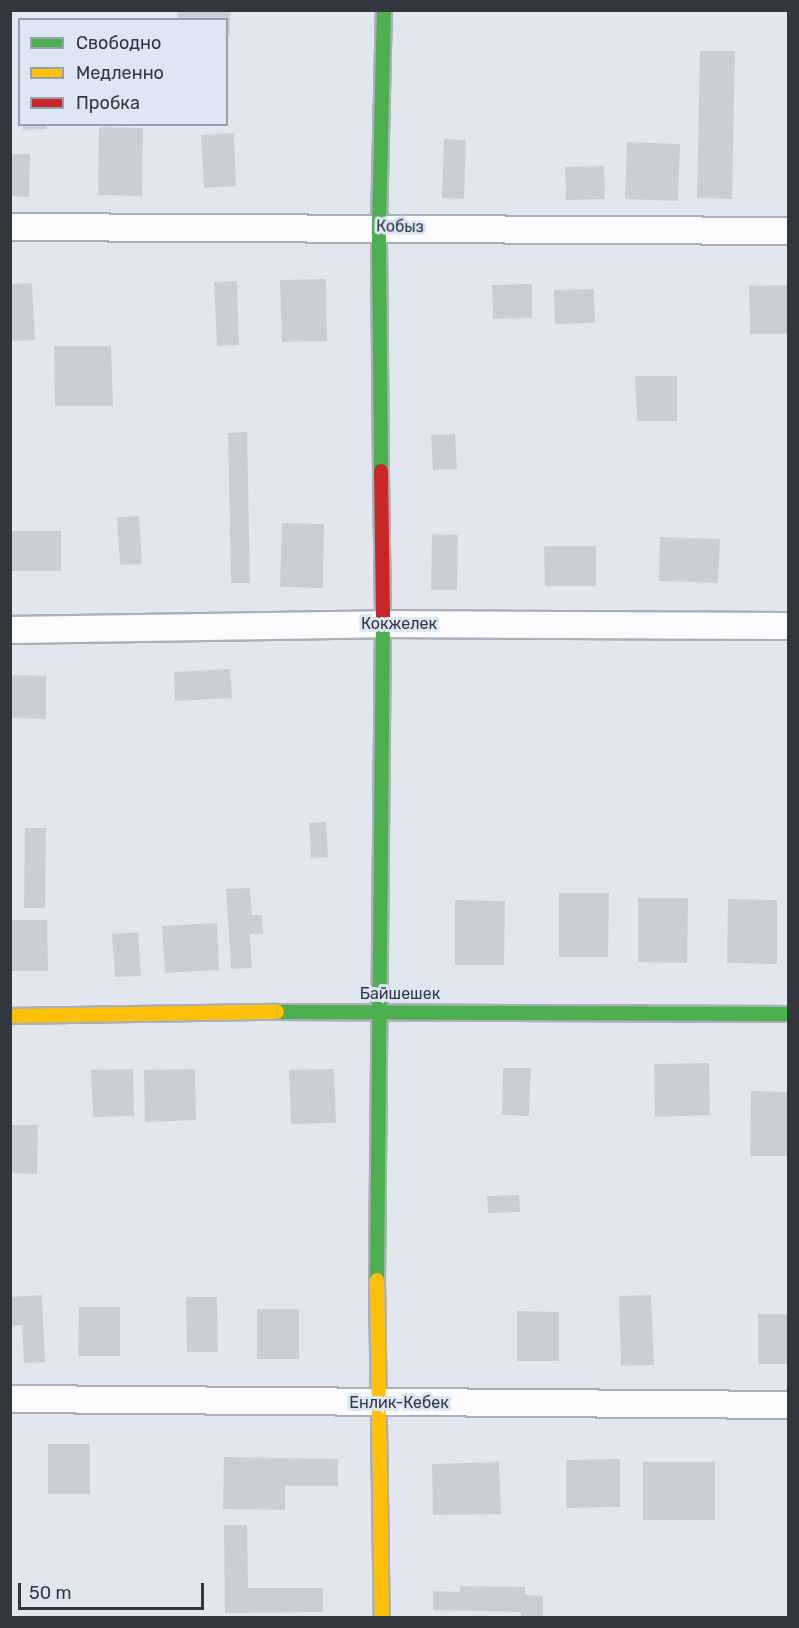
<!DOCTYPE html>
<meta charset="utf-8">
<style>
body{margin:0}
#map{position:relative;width:799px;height:1628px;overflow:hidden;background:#e2e7ef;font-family:Rubik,sans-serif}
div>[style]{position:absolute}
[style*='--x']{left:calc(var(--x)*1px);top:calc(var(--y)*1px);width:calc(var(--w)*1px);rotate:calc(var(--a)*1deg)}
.building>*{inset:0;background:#cbcfd5}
.roads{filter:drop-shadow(2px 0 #acb0b6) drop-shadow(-2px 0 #acb0b6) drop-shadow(0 2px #acb0b6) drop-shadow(0 -2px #acb0b6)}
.street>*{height:26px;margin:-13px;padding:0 13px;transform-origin:13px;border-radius:13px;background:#fbfbfd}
.fast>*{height:14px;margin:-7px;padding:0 7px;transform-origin:7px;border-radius:7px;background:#4caf50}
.slow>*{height:14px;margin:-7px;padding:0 7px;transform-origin:7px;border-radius:7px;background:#ffc107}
.jam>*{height:14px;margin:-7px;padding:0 7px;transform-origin:7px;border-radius:7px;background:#c62828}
span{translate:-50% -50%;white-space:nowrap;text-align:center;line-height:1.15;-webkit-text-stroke:6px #dce6f5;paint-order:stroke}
.street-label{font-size:16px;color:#33373d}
.frame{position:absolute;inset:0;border:12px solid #33373d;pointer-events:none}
.legend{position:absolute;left:18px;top:18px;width:210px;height:108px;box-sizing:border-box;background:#dce6f5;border:2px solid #98a0ab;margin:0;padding:8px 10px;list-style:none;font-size:18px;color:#33373d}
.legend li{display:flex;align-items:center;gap:12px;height:30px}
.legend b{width:30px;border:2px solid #98a0ab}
.scale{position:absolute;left:18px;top:1583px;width:186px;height:27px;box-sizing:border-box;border:3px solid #33373d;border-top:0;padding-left:8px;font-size:18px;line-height:21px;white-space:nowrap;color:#33373d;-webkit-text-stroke:4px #dce6f5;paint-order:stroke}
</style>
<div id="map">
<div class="building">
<div style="clip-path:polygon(178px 10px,230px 10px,230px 35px,226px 35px,226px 20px,178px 20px)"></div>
<div style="clip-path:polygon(700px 51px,735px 51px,732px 199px,697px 198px)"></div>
<div style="clip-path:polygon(23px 124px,47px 124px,47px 129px,23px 130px)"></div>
<div style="clip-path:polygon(99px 127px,143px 128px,142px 196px,98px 195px)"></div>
<div style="clip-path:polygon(234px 133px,236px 186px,204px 188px,201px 135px)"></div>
<div style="clip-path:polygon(444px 139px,466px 140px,464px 199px,442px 198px)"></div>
<div style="clip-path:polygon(627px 142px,680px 144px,678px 201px,625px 199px)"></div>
<div style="clip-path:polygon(10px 154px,30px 154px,29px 197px,10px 196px)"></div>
<div style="clip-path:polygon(604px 166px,605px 199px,566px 200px,565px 167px)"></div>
<div style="clip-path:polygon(326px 279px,327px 341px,282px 342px,280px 280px)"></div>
<div style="clip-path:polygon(237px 281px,239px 345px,217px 346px,214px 282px)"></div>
<div style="clip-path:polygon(32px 283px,35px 340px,10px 341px,10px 284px)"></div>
<div style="clip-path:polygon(532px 284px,532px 318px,493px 319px,492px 285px)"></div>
<div style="clip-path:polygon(788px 285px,788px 334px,750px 334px,749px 286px)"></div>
<div style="clip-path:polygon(594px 289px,595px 323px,555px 324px,554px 290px)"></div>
<div style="clip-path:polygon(54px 346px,111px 346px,113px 406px,55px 406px)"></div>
<div style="clip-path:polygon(635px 376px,677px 376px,677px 421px,637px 421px)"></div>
<div style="clip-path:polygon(247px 432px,250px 583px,231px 583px,228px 433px)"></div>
<div style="clip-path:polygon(455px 434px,457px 469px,433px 470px,431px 435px)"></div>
<div style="clip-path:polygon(139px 516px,142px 564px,120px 565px,117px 517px)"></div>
<div style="clip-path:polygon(282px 523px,324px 524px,323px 588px,280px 587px)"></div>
<div style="clip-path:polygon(10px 531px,61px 531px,61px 571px,10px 571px)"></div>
<div style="clip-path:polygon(432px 534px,458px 535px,457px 590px,431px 590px)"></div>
<div style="clip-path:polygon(660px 537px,720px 539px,718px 583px,659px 581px)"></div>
<div style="clip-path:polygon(544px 546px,596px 546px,596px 586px,545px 586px)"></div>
<div style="clip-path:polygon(230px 669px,232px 698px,175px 701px,174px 672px)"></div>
<div style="clip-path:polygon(10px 675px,46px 676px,46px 719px,10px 718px)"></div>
<div style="clip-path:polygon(326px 822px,328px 857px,311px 858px,309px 823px)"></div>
<div style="clip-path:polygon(25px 828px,46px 828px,45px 908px,24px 908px)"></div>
<div style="clip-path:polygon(250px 888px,252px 915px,262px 915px,263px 934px,250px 934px,252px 968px,231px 969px,226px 889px)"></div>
<div style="clip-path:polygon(559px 893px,609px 893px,608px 957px,559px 957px)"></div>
<div style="clip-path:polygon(638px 898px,688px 898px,687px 963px,638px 962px)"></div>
<div style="clip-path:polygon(728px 899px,777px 900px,777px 964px,727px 963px)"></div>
<div style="clip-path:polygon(455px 900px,505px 901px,504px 965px,455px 965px)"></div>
<div style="clip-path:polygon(10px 920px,47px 920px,48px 971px,10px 971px)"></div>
<div style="clip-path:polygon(217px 923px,219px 970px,165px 973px,162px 926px)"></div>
<div style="clip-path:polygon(138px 932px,141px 976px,115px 977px,112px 934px)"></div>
<div style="clip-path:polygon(709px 1063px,710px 1115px,655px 1117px,654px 1064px)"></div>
<div style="clip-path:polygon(503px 1068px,531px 1068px,529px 1116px,502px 1115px)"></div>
<div style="clip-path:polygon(133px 1069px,134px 1116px,93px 1117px,91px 1070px)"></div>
<div style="clip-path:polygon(195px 1069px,196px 1120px,145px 1122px,144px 1070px)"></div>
<div style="clip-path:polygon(334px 1069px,336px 1123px,291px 1124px,289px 1070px)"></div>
<div style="clip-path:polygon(751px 1091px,788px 1092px,788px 1156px,750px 1156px)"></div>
<div style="clip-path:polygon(10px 1125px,38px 1125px,37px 1174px,10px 1173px)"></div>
<div style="clip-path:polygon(519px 1195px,520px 1212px,488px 1213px,487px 1196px)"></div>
<div style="clip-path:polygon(42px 1295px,45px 1362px,24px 1363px,22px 1325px,10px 1326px,10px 1297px)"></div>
<div style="clip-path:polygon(651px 1295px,654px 1365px,621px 1366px,619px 1296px)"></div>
<div style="clip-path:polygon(186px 1297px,217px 1297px,218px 1352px,187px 1352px)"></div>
<div style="clip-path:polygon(79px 1307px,120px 1307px,120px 1356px,78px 1356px)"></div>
<div style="clip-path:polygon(257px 1309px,299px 1309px,299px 1359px,257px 1359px)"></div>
<div style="clip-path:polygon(517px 1311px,559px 1312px,559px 1361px,517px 1361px)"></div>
<div style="clip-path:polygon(758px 1314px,788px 1314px,788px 1364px,758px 1364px)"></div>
<div style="clip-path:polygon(48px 1444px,90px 1444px,90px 1494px,48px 1494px)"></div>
<div style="clip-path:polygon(224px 1457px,338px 1459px,338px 1486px,285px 1486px,285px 1510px,223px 1509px)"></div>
<div style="clip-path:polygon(620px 1459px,620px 1507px,566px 1508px,566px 1460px)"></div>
<div style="clip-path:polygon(499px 1462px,501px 1514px,433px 1515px,432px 1464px)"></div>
<div style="clip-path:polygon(643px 1462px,715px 1462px,715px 1520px,643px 1520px)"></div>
<div style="clip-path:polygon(224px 1525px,247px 1525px,248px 1588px,323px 1588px,323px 1612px,225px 1613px)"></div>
<div style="clip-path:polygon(460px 1586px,525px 1587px,525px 1595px,543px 1596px,543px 1618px,521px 1618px,521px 1612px,433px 1610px,433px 1591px,460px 1592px)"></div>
</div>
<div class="roads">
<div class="street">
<div style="--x:10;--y:227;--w:778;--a:0.29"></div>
<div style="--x:10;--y:630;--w:373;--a:-0.9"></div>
<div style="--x:383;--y:624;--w:405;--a:0.3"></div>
<div style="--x:10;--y:1399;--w:778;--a:0.44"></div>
</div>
<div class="fast">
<div style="--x:381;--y:471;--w:245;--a:-90.5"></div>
<div style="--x:379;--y:226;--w:216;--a:-88.7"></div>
<div style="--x:277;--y:1012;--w:511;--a:0.22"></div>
<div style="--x:377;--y:1280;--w:664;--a:-89.48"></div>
</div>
<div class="slow">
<div style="--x:10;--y:1016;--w:267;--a:-0.9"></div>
<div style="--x:377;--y:1280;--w:338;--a:89.2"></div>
</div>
<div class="jam">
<div style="--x:381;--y:471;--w:145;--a:89.2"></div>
</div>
</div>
<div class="street-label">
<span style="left:400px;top:227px;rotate:1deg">Кобыз</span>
<span style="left:399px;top:624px">Кокжелек</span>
<span style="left:400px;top:994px">Байшешек</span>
<span style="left:399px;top:1403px">Енлик-Кебек</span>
</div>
<div class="frame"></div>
<ul class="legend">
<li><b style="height:8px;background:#4caf50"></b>Свободно</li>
<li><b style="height:8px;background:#ffc107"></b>Медленно</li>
<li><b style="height:8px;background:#c62828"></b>Пробка</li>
</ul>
<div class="scale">50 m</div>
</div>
